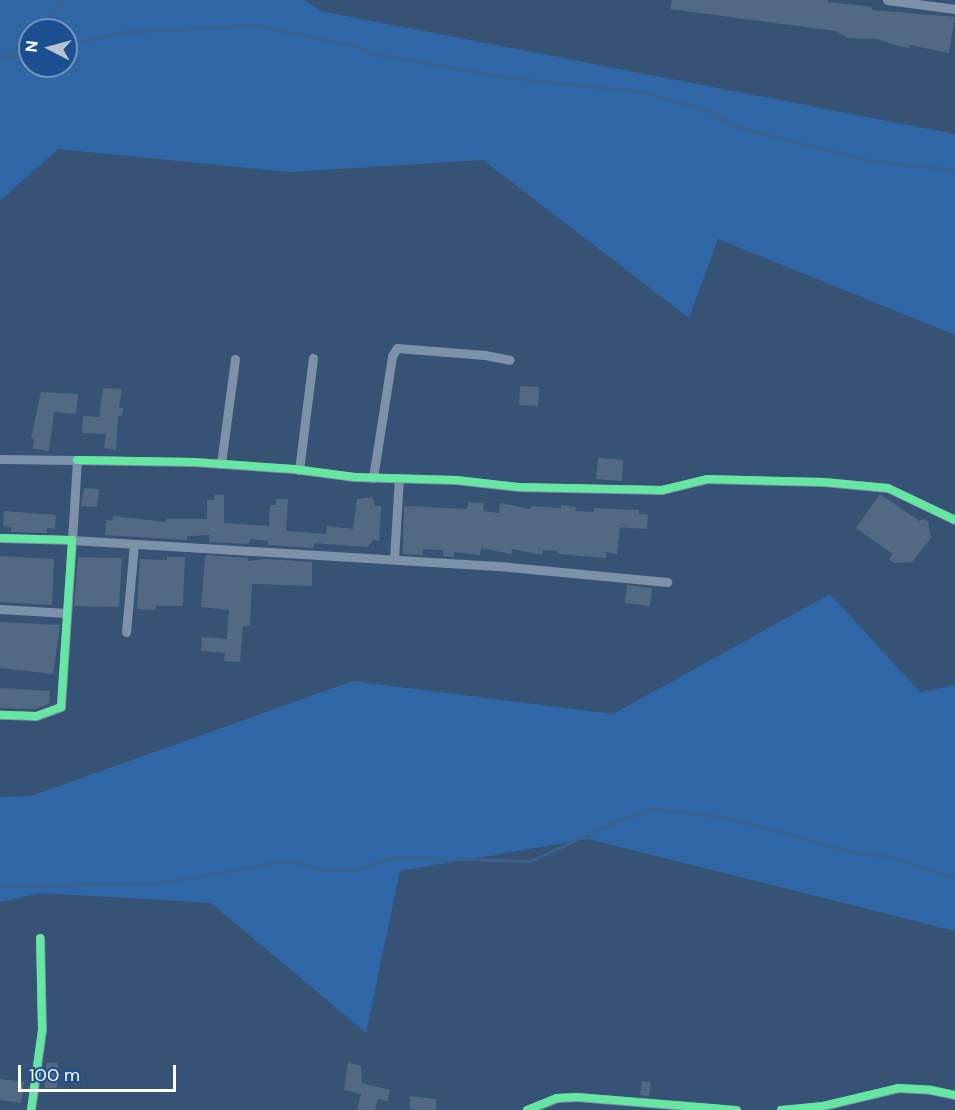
<!DOCTYPE html>
<style>
body{margin:0}
#map{position:relative;width:955px;height:1110px;overflow:hidden;background:#365274;font-family:"DM Sans",sans-serif}
div>[style]{position:absolute}
[style*='--x']{left:calc(var(--x)*1px);top:calc(var(--y)*1px);width:calc(var(--w)*1px);rotate:calc(var(--a)*1deg)}
.green>*{inset:0;background:#2f66a5}
.stream>*{height:3px;margin:-1.5px;padding:0 1.5px;transform-origin:1.5px;border-radius:1.5px;background:#3b618d}
.building>*{inset:0;background:#526984}
.minor>*{height:9px;margin:-4.5px;padding:0 4.5px;transform-origin:4.5px;border-radius:4.5px;background:#7d92a8}
.cycleway>*{height:8px;margin:-4px;padding:0 4px;transform-origin:4px;border-radius:4px;background:#66e7a1}
span{translate:-50% -50%;white-space:nowrap;text-align:center;line-height:1.15;-webkit-text-stroke:4.5px #1b4f8f;paint-order:stroke}
.north{position:absolute;left:18px;top:18px;width:60px;height:60px;box-sizing:border-box;background:#1b4f8f;border:2px solid #7695bc;border-radius:50%;rotate:276deg;font-size:16px;font-weight:700;line-height:24px;text-align:center;color:#fff}
.north::after{content:'';display:block;margin:auto;width:21px;height:27px;background:#b9c2ce;clip-path:polygon(50% 0,100% 100%,50% 72%,0 100%)}
.scale{position:absolute;left:18px;top:1065px;width:158px;height:27px;box-sizing:border-box;border:3px solid #fff;border-top:0;padding-left:8px;font-size:18px;line-height:21px;white-space:nowrap;color:#fff;-webkit-text-stroke:4px #1b4f8f;paint-order:stroke}
</style>
<div id="map">
<div class="green">
<div style="clip-path:polygon(evenodd,0 0,304px 0,321px 11px,955px 134px,955px 335px,718px 239px,689px 318px,483px 160px,290px 172px,58px 149px,0 201px,0 0,30px 30px,66px 30px,66px 66px,30px 66px,30px 30px)"></div>
<div style="clip-path:polygon(830px 594px,920px 692px,955px 685px,955px 931px,588px 839px,400px 871px,366px 1033px,211px 903px,42px 893px,0 902px,0 797px,31px 796px,353px 681px,613px 714px)"></div>
</div>
<div class="stream">
<div style="--x:40;--y:30;--w:37;--a:-55"></div>
<div style="--x:66;--y:44;--w:60;--a:-11.5"></div>
<div style="--x:125;--y:32;--w:130;--a:-3.1"></div>
<div style="--x:255;--y:25;--w:102;--a:11.9"></div>
<div style="--x:355;--y:46;--w:22;--a:22"></div>
<div style="--x:375;--y:54;--w:132;--a:10"></div>
<div style="--x:505;--y:77;--w:139;--a:6.2"></div>
<div style="--x:643;--y:92;--w:72;--a:16.2"></div>
<div style="--x:712;--y:112;--w:22;--a:34"></div>
<div style="--x:730;--y:124;--w:23;--a:18"></div>
<div style="--x:752;--y:131;--w:118;--a:14.3"></div>
<div style="--x:866;--y:160;--w:90;--a:6.4"></div>
<div style="--x:2;--y:58;--w:29;--a:-12"></div>
<div style="--x:0;--y:59;--w:37;--a:-36"></div>
<div style="--x:0;--y:886;--w:160;--a:-1.1"></div>
<div style="--x:160;--y:883;--w:131;--a:-10.1"></div>
<div style="--x:289;--y:860;--w:35;--a:16"></div>
<div style="--x:323;--y:870;--w:35;--a:-2"></div>
<div style="--x:358;--y:869;--w:37;--a:-19"></div>
<div style="--x:393;--y:857;--w:137;--a:1.7"></div>
<div style="--x:530;--y:861;--w:101;--a:-24.5"></div>
<div style="--x:622;--y:819;--w:34;--a:-17"></div>
<div style="--x:654;--y:809;--w:71;--a:6.4"></div>
<div style="--x:725;--y:817;--w:134;--a:15.2"></div>
<div style="--x:854;--y:852;--w:34;--a:7"></div>
<div style="--x:888;--y:856;--w:71;--a:18.2"></div>
</div>
<div class="building">
<div style="clip-path:polygon(672px 0,828px 0,828px 2px,872px 7px,872px 10px,955px 17px,949px 53px,910px 45px,909px 48px,902px 47px,877px 39px,849px 38px,836px 31px,670px 9px)"></div>
<div style="clip-path:polygon(520px 386px,539px 387px,538px 406px,519px 405px)"></div>
<div style="clip-path:polygon(103px 388px,122px 389px,119px 408px,123px 408px,122px 416px,118px 416px,116px 450px,104px 448px,106px 434px,82px 433px,83px 416px,99px 417px)"></div>
<div style="clip-path:polygon(41px 392px,78px 394px,76px 414px,54px 412px,49px 451px,33px 449px,34px 439px,31px 438px)"></div>
<div style="clip-path:polygon(598px 458px,623px 460px,622px 481px,596px 479px)"></div>
<div style="clip-path:polygon(84px 488px,99px 489px,97px 507px,81px 506px)"></div>
<div style="clip-path:polygon(880px 494px,919px 521px,924px 519px,928px 522px,931px 538px,912px 562px,894px 563px,889px 559px,893px 554px,856px 528px)"></div>
<div style="clip-path:polygon(214px 495px,224px 495px,224px 523px,269px 526px,270px 505px,276px 505px,276px 499px,288px 499px,286px 531px,326px 534px,327px 526px,353px 529px,357px 499px,372px 497px,375px 506px,381px 506px,379px 541px,373px 540px,368px 547px,314px 543px,314px 548px,268px 545px,268px 541px,250px 539px,249px 544px,209px 542px,210px 535px,187px 536px,187px 540px,105px 535px,106px 520px,112px 521px,113px 516px,166px 522px,166px 519px,207px 519px,207px 500px,214px 500px)"></div>
<div style="clip-path:polygon(468px 502px,484px 503px,483px 511px,499px 513px,500px 503px,530px 509px,531px 506px,561px 508px,561px 505px,576px 507px,575px 511px,594px 512px,594px 508px,639px 510px,639px 514px,648px 515px,647px 529px,620px 527px,617px 554px,606px 552px,606px 558px,558px 554px,558px 551px,543px 550px,542px 555px,512px 549px,511px 554px,481px 548px,480px 555px,454px 552px,454px 557px,443px 556px,443px 550px,423px 549px,422px 555px,403px 554px,404px 506px,467px 509px)"></div>
<div style="clip-path:polygon(4px 511px,56px 515px,55px 529px,47px 528px,47px 533px,11px 532px,11px 527px,3px 526px)"></div>
<div style="clip-path:polygon(208px 555px,248px 558px,248px 561px,267px 559px,312px 562px,312px 586px,252px 584px,250px 626px,243px 626px,240px 662px,224px 661px,225px 653px,201px 651px,202px 637px,227px 639px,229px 610px,201px 607px,205px 557px)"></div>
<div style="clip-path:polygon(0 556px,54px 559px,52px 605px,0 602px)"></div>
<div style="clip-path:polygon(78px 557px,122px 558px,119px 607px,74px 606px)"></div>
<div style="clip-path:polygon(167px 557px,185px 557px,183px 606px,156px 606px,155px 610px,137px 609px,140px 559px,167px 560px)"></div>
<div style="clip-path:polygon(627px 585px,652px 588px,650px 606px,625px 603px)"></div>
<div style="clip-path:polygon(0 622px,60px 625px,53px 674px,0 668px)"></div>
<div style="clip-path:polygon(0 688px,50px 691px,49px 704px,35px 709px,0 708px)"></div>
<div style="clip-path:polygon(348px 1062px,361px 1066px,362px 1083px,390px 1090px,388px 1101px,378px 1099px,375px 1110px,357px 1110px,361px 1094px,344px 1090px)"></div>
<div style="clip-path:polygon(46px 1063px,58px 1063px,57px 1088px,45px 1088px)"></div>
<div style="clip-path:polygon(0 1079px,24px 1082px,21px 1103px,0 1100px)"></div>
<div style="clip-path:polygon(642px 1081px,651px 1082px,649px 1096px,640px 1095px)"></div>
<div style="clip-path:polygon(410px 1096px,436px 1099px,436px 1110px,410px 1110px)"></div>
</div>
<div class="minor">
<div style="--x:887;--y:0;--w:69;--a:7.5"></div>
<div style="--x:0;--y:459;--w:77;--a:0.7"></div>
<div style="--x:77;--y:460;--w:80;--a:93.6"></div>
<div style="--x:72;--y:540;--w:438;--a:3.5"></div>
<div style="--x:509;--y:567;--w:159;--a:5.4"></div>
<div style="--x:77;--y:460;--w:117;--a:1"></div>
<div style="--x:194;--y:462;--w:100;--a:4"></div>
<div style="--x:294;--y:469;--w:61;--a:7.6"></div>
<div style="--x:354;--y:477;--w:102;--a:1.7"></div>
<div style="--x:456;--y:480;--w:63;--a:6.3"></div>
<div style="--x:519;--y:487;--w:143;--a:1.2"></div>
<div style="--x:662;--y:490;--w:46;--a:-13.7"></div>
<div style="--x:707;--y:479;--w:117;--a:1.5"></div>
<div style="--x:824;--y:482;--w:64;--a:5.4"></div>
<div style="--x:888;--y:488;--w:74;--a:25.5"></div>
<div style="--x:221;--y:464;--w:106;--a:-82.4"></div>
<div style="--x:299;--y:470;--w:113;--a:-82.9"></div>
<div style="--x:373;--y:478;--w:123;--a:-81.1"></div>
<div style="--x:392;--y:356;--w:9;--a:-58"></div>
<div style="--x:397;--y:348;--w:88;--a:4.5"></div>
<div style="--x:485;--y:355;--w:25;--a:11"></div>
<div style="--x:0;--y:538;--w:72;--a:1.6"></div>
<div style="--x:72;--y:540;--w:167;--a:93.8"></div>
<div style="--x:61;--y:707;--w:27;--a:160"></div>
<div style="--x:36;--y:716;--w:36;--a:-178"></div>
<div style="--x:394;--y:559;--w:81;--a:-86.5"></div>
<div style="--x:0;--y:609;--w:67;--a:3.4"></div>
<div style="--x:126;--y:632;--w:88;--a:-84.8"></div>
<div style="--x:31;--y:1110;--w:81;--a:-82.2"></div>
<div style="--x:42;--y:1030;--w:92;--a:-91.2"></div>
<div style="--x:527;--y:1110;--w:32;--a:-22"></div>
<div style="--x:557;--y:1098;--w:20;--a:-3"></div>
<div style="--x:577;--y:1097;--w:160;--a:4.7"></div>
<div style="--x:781;--y:1110;--w:42;--a:-5.4"></div>
<div style="--x:823;--y:1106;--w:77;--a:-13.5"></div>
<div style="--x:898;--y:1088;--w:33;--a:3"></div>
<div style="--x:931;--y:1090;--w:25;--a:12"></div>
</div>
<div class="cycleway">
<div style="--x:77;--y:460;--w:117;--a:1"></div>
<div style="--x:194;--y:462;--w:100;--a:4"></div>
<div style="--x:294;--y:469;--w:61;--a:7.6"></div>
<div style="--x:354;--y:477;--w:102;--a:1.7"></div>
<div style="--x:456;--y:480;--w:63;--a:6.3"></div>
<div style="--x:519;--y:487;--w:143;--a:1.2"></div>
<div style="--x:662;--y:490;--w:46;--a:-13.7"></div>
<div style="--x:707;--y:479;--w:117;--a:1.5"></div>
<div style="--x:824;--y:482;--w:64;--a:5.4"></div>
<div style="--x:888;--y:488;--w:74;--a:25.5"></div>
<div style="--x:0;--y:538;--w:72;--a:1.6"></div>
<div style="--x:72;--y:540;--w:167;--a:93.8"></div>
<div style="--x:61;--y:707;--w:27;--a:160"></div>
<div style="--x:36;--y:716;--w:36;--a:-178"></div>
<div style="--x:31;--y:1110;--w:81;--a:-82.2"></div>
<div style="--x:42;--y:1030;--w:92;--a:-91.2"></div>
<div style="--x:527;--y:1110;--w:32;--a:-22"></div>
<div style="--x:557;--y:1098;--w:20;--a:-3"></div>
<div style="--x:577;--y:1097;--w:160;--a:4.7"></div>
<div style="--x:781;--y:1110;--w:42;--a:-5.4"></div>
<div style="--x:823;--y:1106;--w:77;--a:-13.5"></div>
<div style="--x:898;--y:1088;--w:33;--a:3"></div>
<div style="--x:931;--y:1090;--w:25;--a:12"></div>
</div>
<div class="north">N</div>
<div class="scale">100 m</div>
</div>
